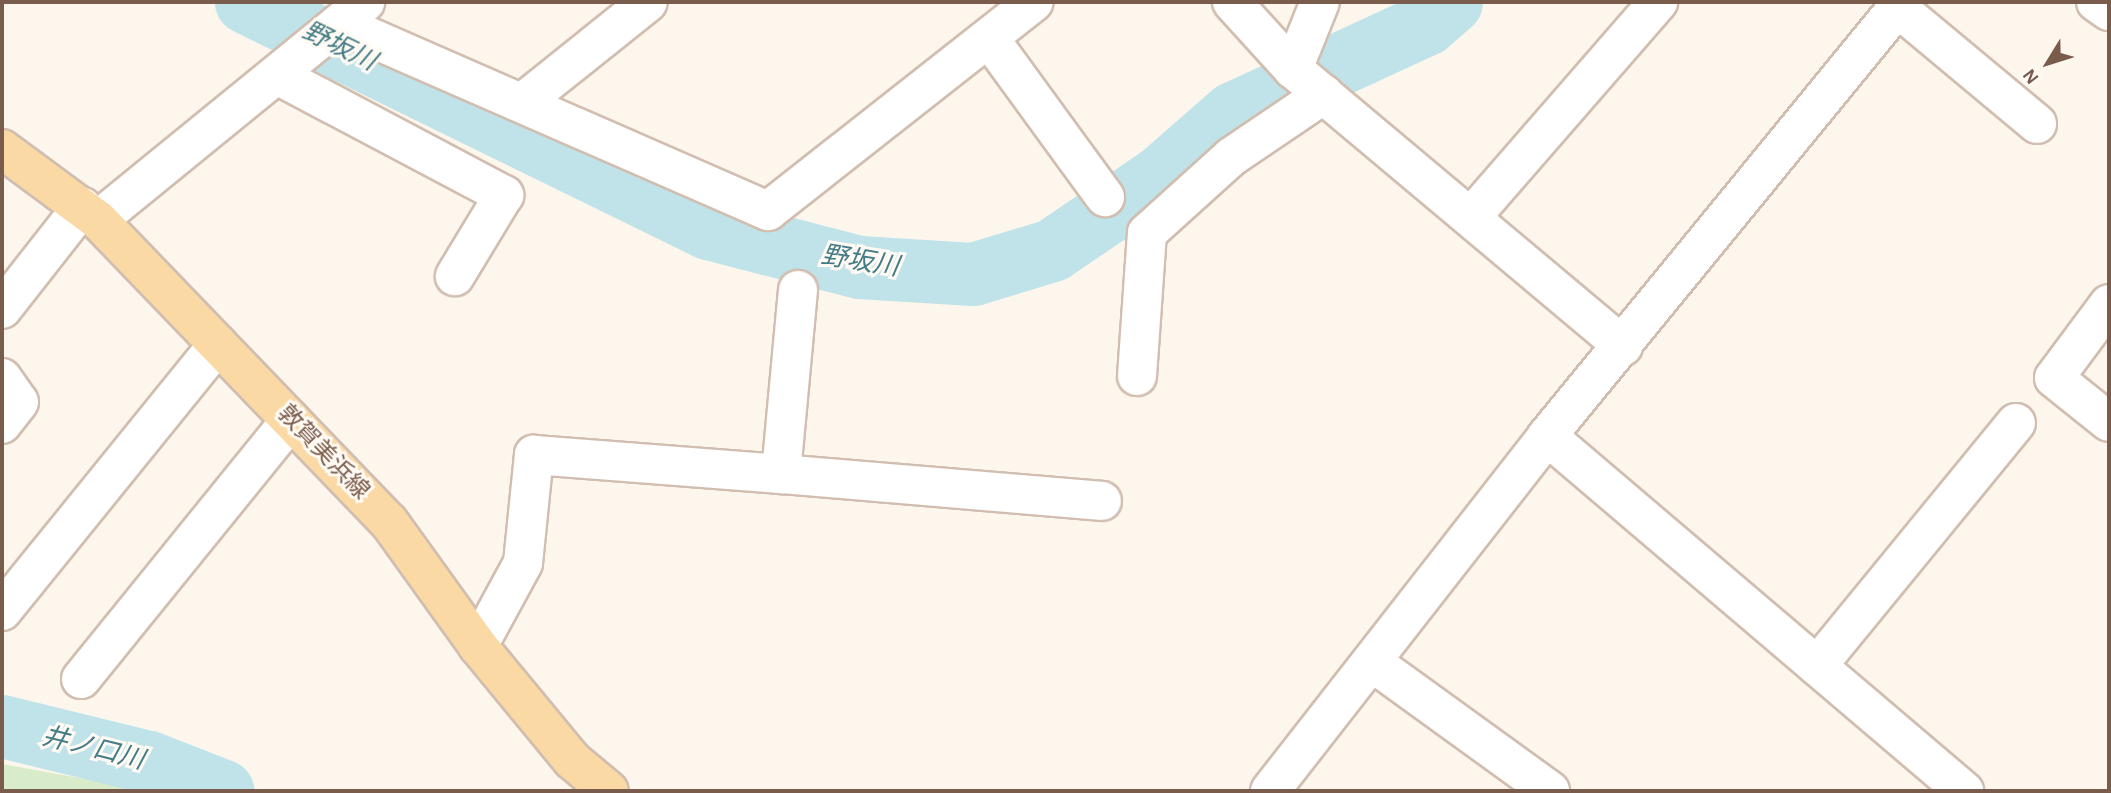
<!DOCTYPE html>
<meta charset="utf-8">
<style>
body{margin:0}
#map{position:relative;width:2111px;height:793px;overflow:hidden;background:#fdf6ec;font-family:"Alegreya Sans","Noto Sans JP",sans-serif}
div>[style]{position:absolute}
[style*='--x']{left:calc(var(--x)*1px);top:calc(var(--y)*1px);width:calc(var(--w)*1px);rotate:calc(var(--a)*1deg)}
.green>*{inset:0;background:#d8ecc9}
.river>*{height:63px;margin:-31.5px;padding:0 31.5px;transform-origin:31.5px;border-radius:31.5px;background:#bfe3e8}
.roads{filter:drop-shadow(2px 0 #d1beb0) drop-shadow(-2px 0 #d1beb0) drop-shadow(0 2px #d1beb0) drop-shadow(0 -2px #d1beb0)}
.minor>*{height:38px;margin:-19px;padding:0 19px;transform-origin:19px;border-radius:19px;background:#fff}
.major>*{height:38px;margin:-19px;padding:0 19px;transform-origin:19px;border-radius:19px;background:#fbd9a5}
span{translate:-50% -50%;white-space:nowrap;text-align:center;line-height:1.15;-webkit-text-stroke:6px #fffaf3;paint-order:stroke}
.street-label{font-size:24px;color:#7a5c4d}
.water-label{font-size:26px;color:#437c86;font-style:italic}
.frame{position:absolute;inset:0;border:4px solid #7a5c4d;pointer-events:none}
.north{position:absolute;left:2013px;top:28px;width:70px;height:70px;-webkit-text-stroke:5px #fffaf3;paint-order:stroke;rotate:232deg;font-size:19px;font-weight:700;line-height:28px;text-align:center;color:#7a5c4d}
.north::after{content:'';display:block;margin:auto;width:24px;height:32px;background:#7a5c4d;clip-path:polygon(50% 0,100% 100%,50% 72%,0 100%)}
</style>
<div id="map">
<div class="green">
<div style="clip-path:polygon(2px 764px,152px 791px,2px 791px)"></div>
</div>
<div class="river">
<div style="--x:246;--y:2;--w:514;--a:26.07"></div>
<div style="--x:708;--y:228;--w:156;--a:14.5"></div>
<div style="--x:859;--y:267;--w:114;--a:3.5"></div>
<div style="--x:973;--y:274;--w:83;--a:-16.9"></div>
<div style="--x:1052;--y:250;--w:132;--a:-34.2"></div>
<div style="--x:1161;--y:176;--w:96;--a:-41.2"></div>
<div style="--x:1233;--y:113;--w:213;--a:-24.8"></div>
<div style="--x:1426;--y:24;--w:33;--a:-41"></div>
<div style="--x:2;--y:726;--w:151;--a:13.8"></div>
<div style="--x:149;--y:762;--w:79;--a:21.4"></div>
</div>
<div class="roads">
<div class="minor">
<div style="--x:1232;--y:2;--w:91;--a:47.7"></div>
<div style="--x:1293;--y:69;--w:431;--a:40"></div>
<div style="--x:2096;--y:2;--w:16;--a:35"></div>
<div style="--x:1898;--y:8;--w:181;--a:39.8"></div>
<div style="--x:342;--y:25;--w:465;--a:23.6"></div>
<div style="--x:768;--y:211;--w:338;--a:-38.2"></div>
<div style="--x:989;--y:38;--w:197;--a:53.9"></div>
<div style="--x:1293;--y:69;--w:72;--a:-68.1"></div>
<div style="--x:279;--y:76;--w:255;--a:27.9"></div>
<div style="--x:504;--y:195;--w:95;--a:121.2"></div>
<div style="--x:522;--y:103;--w:161;--a:-38.7"></div>
<div style="--x:1472;--y:216;--w:284;--a:-49"></div>
<div style="--x:98;--y:220;--w:345;--a:-39.2"></div>
<div style="--x:798;--y:290;--w:185;--a:95.3"></div>
<div style="--x:781;--y:474;--w:322;--a:4.8"></div>
<div style="--x:2109;--y:304;--w:92;--a:126.6"></div>
<div style="--x:2054;--y:378;--w:70;--a:38.7"></div>
<div style="--x:2;--y:309;--w:130;--a:-51.9"></div>
<div style="--x:1137;--y:376;--w:143;--a:-86"></div>
<div style="--x:1147;--y:233;--w:113;--a:-42.1"></div>
<div style="--x:1231;--y:157;--w:112;--a:-34.1"></div>
<div style="--x:2;--y:378;--w:29;--a:55"></div>
<div style="--x:19;--y:402;--w:28;--a:128"></div>
<div style="--x:1547;--y:436;--w:548;--a:40.41"></div>
<div style="--x:2;--y:611;--w:343;--a:-51"></div>
<div style="--x:478;--y:646;--w:94;--a:-61.5"></div>
<div style="--x:523;--y:563;--w:109;--a:-84.2"></div>
<div style="--x:534;--y:455;--w:248;--a:4.4"></div>
<div style="--x:1372;--y:662;--w:220;--a:35.9"></div>
<div style="--x:1817;--y:666;--w:314;--a:-50.7"></div>
<div style="--x:81;--y:679;--w:333;--a:-51"></div>
<div style="--x:1270;--y:791;--w:450;--a:-52"></div>
<div style="--x:1547;--y:436;--w:561;--a:-50.72"></div>
</div>
<div class="major">
<div style="--x:2;--y:149;--w:119;--a:36.5"></div>
<div style="--x:98;--y:220;--w:419;--a:46.1"></div>
<div style="--x:389;--y:522;--w:153;--a:54.3"></div>
<div style="--x:478;--y:646;--w:148;--a:50.5"></div>
<div style="--x:572;--y:760;--w:48;--a:40"></div>
</div>
</div>
<div class="street-label">
<span style="left:323px;top:453px;rotate:46deg">敦賀美浜線</span>
</div>
<div class="water-label">
<span style="left:339px;top:47px;rotate:26deg">野坂川</span>
<span style="left:860px;top:262px;rotate:9deg">野坂川</span>
<span style="left:93px;top:749px;rotate:14deg">井ノ口川</span>
</div>
<div class="frame"></div>
<div class="north">N</div>
</div>
